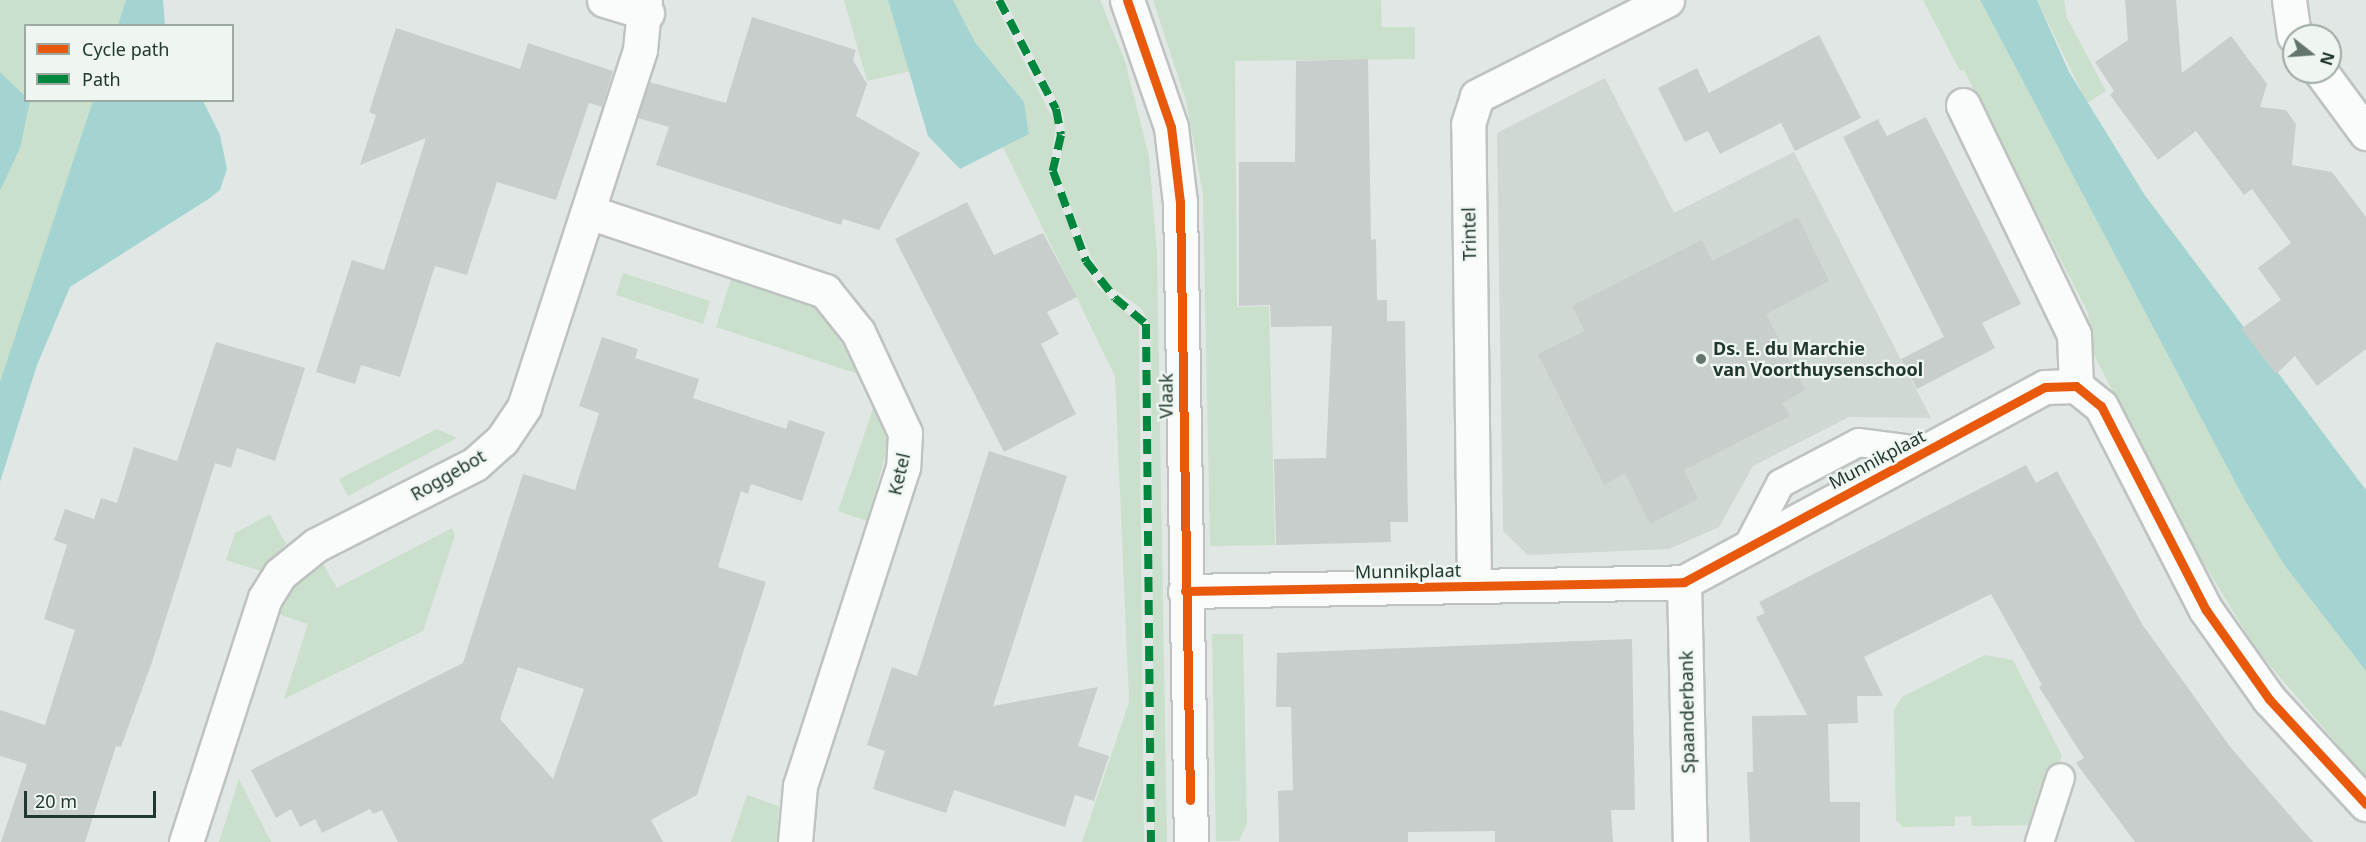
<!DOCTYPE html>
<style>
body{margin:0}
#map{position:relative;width:2366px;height:842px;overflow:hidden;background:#e1e7e4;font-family:"Noto Sans",sans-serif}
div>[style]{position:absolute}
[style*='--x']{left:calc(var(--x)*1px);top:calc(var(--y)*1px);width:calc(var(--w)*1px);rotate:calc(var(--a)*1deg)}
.built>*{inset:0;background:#cfd8d3}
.green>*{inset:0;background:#cae0cd}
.water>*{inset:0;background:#a3d4d2}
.building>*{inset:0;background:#c8cecb}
.roads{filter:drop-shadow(2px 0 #bec3c1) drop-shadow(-2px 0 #bec3c1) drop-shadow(0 2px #bec3c1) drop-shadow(0 -2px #bec3c1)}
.lane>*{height:27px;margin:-13.5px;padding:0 13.5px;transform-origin:13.5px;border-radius:13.5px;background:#fafbfb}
.street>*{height:33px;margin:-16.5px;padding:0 16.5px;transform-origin:16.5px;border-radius:16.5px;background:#fafbfb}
.secondary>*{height:33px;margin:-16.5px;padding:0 16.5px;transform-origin:16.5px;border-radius:16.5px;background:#fafbfb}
.quiet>*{height:8px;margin-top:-4px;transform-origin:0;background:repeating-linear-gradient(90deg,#00873e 0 15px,transparent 0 23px)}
.cycleway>*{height:9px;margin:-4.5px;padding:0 4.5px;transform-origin:4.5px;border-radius:4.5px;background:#e8590c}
.dots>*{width:16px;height:16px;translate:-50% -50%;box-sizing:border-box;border:3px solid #eff6f1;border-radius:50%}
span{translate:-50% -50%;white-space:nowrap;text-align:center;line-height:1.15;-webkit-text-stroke:4.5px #eff6f1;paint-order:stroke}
.street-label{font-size:18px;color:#21382e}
.poi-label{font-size:18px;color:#21382e;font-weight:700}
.left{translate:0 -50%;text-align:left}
.legend{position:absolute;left:24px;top:24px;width:210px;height:78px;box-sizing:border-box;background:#eff6f1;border:2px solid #9daaa3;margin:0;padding:8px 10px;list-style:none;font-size:18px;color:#21382e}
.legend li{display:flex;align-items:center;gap:12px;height:30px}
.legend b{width:30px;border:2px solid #9daaa3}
.north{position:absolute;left:2282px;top:24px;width:60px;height:60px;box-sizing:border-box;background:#eff6f1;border:2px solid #9daaa3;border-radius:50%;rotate:107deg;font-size:16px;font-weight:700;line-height:24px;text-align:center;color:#21382e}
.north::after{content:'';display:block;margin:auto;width:21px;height:27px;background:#64756e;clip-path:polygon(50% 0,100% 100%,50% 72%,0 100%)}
.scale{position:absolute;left:24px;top:791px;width:132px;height:27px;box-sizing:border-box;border:3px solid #21382e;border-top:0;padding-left:8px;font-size:18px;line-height:21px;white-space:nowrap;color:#21382e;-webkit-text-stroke:4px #eff6f1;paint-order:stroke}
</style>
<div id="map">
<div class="built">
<div style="clip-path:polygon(1605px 78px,1674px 213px,1794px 152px,1931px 418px,1849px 417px,1753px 466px,1719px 527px,1669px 549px,1528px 555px,1503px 531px,1497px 133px)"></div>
</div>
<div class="green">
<div style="clip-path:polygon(0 0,147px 0,138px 25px,26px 26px,26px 100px,114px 101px,0 453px)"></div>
<div style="clip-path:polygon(844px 0,888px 0,911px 71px,867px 81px)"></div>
<div style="clip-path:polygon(953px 0,993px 0,1056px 125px,1049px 174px,1085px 268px,1097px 286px,1139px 324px,1144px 842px,1082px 842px,1129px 702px,1115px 376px,1003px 147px,1029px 134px,1024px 102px,975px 42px)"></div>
<div style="clip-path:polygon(1005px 0,1100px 0,1125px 61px,1149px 157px,1157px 253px,1167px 842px,1154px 842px,1151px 329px,1142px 309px,1111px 287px,1092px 259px,1058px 175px,1065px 131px,1063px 113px)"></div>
<div style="clip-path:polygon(1153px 0,1381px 0,1382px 27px,1415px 27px,1415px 59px,1235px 61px,1237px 307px,1269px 306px,1275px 545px,1210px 546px,1203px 194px,1186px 101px)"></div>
<div style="clip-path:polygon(1923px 0,1980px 0,2244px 499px,2285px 566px,2366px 671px,2366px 778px,2257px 650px,2193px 546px,2093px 353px,2088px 313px,1964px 70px,1960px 71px)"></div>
<div style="clip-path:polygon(2037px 0,2064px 0,2067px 18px,2106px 91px,2087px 103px)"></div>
<div style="clip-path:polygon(623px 273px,710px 301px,703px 324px,616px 295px)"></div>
<div style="clip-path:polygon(732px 276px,806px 300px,821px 310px,861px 375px,716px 327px)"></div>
<div style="clip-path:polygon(875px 403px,888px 445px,867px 521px,838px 511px)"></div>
<div style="clip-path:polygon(437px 429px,457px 438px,348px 496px,339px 479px)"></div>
<div style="clip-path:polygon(270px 514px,286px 544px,261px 571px,226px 560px,235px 533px)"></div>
<div style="clip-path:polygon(452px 528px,455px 535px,423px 631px,284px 699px,308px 624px,278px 614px,290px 589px,310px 568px,322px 562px,337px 588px)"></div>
<div style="clip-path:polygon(1212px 634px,1243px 634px,1247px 823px,1239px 841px,1216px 841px)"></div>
<div style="clip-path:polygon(1985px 655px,2013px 660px,2062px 756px,2038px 825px,1972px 826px,1971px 816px,1955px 817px,1955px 826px,1903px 827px,1896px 820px,1894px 710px,1902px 697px)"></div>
<div style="clip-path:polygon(239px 779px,271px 842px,219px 842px)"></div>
<div style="clip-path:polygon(747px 795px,779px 806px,777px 842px,731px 842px)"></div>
</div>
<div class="water">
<div style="clip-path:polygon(126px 0,163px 0,165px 25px,118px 25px)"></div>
<div style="clip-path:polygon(888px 0,953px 0,975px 42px,1024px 102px,1029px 134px,960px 169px,928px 136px)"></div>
<div style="clip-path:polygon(1980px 0,2037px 0,2069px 72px,2144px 194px,2366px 490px,2366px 671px,2285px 566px,2244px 499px)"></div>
<div style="clip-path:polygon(0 72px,30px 101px,20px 148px,0 191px)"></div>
<div style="clip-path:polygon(93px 101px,203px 101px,220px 135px,227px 169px,220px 190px,210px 198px,70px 287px,37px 365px,0 482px,0 382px)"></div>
</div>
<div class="building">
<div style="clip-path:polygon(2125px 0,2176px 0,2182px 73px,2231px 36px,2267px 84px,2260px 107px,2286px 110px,2296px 124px,2292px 165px,2332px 172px,2366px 217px,2366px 349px,2317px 386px,2295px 356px,2276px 374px,2241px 329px,2281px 300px,2258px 268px,2291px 243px,2252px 189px,2244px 195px,2196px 131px,2158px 160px,2110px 95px,2114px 91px,2095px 62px,2128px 40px)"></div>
<div style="clip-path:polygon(752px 17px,856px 50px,853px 60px,867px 84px,856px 116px,920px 153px,879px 230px,843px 219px,841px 225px,656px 165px,669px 127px,638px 118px,649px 82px,726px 103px)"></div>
<div style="clip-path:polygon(396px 28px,520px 69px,528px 43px,613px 71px,602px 107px,589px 103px,556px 200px,497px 182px,467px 275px,435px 266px,400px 377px,361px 365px,355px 384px,316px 372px,352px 260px,384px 270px,426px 138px,360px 165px,376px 115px,369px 112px)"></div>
<div style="clip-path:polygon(1819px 35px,1861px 118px,1795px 151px,1781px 123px,1720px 154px,1708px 131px,1685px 142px,1658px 88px,1697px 68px,1709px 93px)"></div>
<div style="clip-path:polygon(1368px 59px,1371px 240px,1376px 239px,1377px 300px,1387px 300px,1387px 321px,1405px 321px,1408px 522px,1390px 522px,1391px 542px,1276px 545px,1274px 459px,1326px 458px,1332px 326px,1271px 327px,1270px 305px,1239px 306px,1239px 162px,1295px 162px,1296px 61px)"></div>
<div style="clip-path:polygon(1926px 117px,2021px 304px,1982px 323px,1995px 348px,1917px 389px,1901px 359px,1944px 337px,1843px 137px,1878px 119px,1887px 136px)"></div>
<div style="clip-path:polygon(967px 202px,994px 255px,1043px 233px,1077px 297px,1047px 312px,1059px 334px,1041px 344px,1076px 414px,1004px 452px,895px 239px)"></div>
<div style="clip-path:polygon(1798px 217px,1829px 281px,1766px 314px,1805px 390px,1782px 403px,1790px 416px,1684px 470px,1698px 499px,1650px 524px,1625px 473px,1604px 485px,1538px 354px,1585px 331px,1572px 306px,1702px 240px,1712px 261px)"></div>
<div style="clip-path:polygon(evenodd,602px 337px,638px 349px,635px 358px,699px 379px,693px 398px,786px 429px,789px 420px,825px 432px,802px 501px,751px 484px,748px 494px,741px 491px,718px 567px,766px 582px,697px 795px,651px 820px,663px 842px,398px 842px,382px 810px,373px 814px,370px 809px,322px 833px,315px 819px,300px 827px,291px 809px,276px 818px,251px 770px,463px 663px,523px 474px,575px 490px,599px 413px,579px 406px,602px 337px,518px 667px,584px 689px,553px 779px,500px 719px,518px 667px)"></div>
<div style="clip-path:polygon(216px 342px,305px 368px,275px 461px,237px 448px,231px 468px,215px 463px,152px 662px,121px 747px,116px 746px,85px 842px,1px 842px,27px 764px,0 756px,0 710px,45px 725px,75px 630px,44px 619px,67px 545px,54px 540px,65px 509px,94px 519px,101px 498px,117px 503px,134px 447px,177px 461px)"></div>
<div style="clip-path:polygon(989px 451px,1067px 476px,993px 706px,1098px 687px,1078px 746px,1109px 756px,1094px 801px,1075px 795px,1065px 827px,954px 790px,946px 813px,873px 789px,885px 751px,867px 745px,892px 667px,917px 676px)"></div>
<div style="clip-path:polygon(2026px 465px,2036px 483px,2057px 471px,2142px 624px,2231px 748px,2313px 842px,2135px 842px,2076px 763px,2084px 758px,2039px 687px,2042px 685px,1991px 594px,1864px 657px,1883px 696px,1857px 696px,1858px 723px,1828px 724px,1830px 802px,1860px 802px,1860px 842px,1750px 842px,1747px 772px,1753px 772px,1752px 716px,1807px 715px,1756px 617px,1765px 613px,1759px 602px)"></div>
<div style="clip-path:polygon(1632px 639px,1635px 810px,1611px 810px,1613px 842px,1495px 842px,1495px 831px,1408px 832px,1408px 842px,1279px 842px,1278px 791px,1293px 790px,1291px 707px,1276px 707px,1277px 653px)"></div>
</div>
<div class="roads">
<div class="lane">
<div style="--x:1746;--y:548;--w:73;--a:-62.4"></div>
<div style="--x:1780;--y:483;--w:88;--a:-27.7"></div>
<div style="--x:1858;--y:442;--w:71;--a:7.3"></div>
<div style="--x:2039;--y:842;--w:68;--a:-72.1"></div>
</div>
<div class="street">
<div style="--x:604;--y:0;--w:45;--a:16.8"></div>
<div style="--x:2289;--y:0;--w:36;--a:82"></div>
<div style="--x:2321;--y:72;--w:76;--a:53.6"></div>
<div style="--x:1963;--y:105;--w:255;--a:64.2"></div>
<div style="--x:2074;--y:335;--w:51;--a:87.8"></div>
<div style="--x:589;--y:212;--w:249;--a:18.5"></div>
<div style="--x:825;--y:291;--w:53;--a:51.2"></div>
<div style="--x:858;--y:332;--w:111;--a:65"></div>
<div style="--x:905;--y:433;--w:34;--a:93"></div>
<div style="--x:903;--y:467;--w:335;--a:107.9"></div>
<div style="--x:800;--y:786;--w:56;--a:95.1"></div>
<div style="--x:1684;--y:582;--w:260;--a:88.7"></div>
<div style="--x:1474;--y:586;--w:462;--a:-90.7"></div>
<div style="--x:1468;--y:124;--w:29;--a:-72"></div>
<div style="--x:1477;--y:96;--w:213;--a:-26.8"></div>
<div style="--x:1185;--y:591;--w:499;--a:-1"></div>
<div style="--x:1684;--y:582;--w:410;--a:-28.4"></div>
<div style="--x:2045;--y:387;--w:31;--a:-2"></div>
<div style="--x:2076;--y:386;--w:32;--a:39"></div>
<div style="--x:2101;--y:406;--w:229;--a:62.8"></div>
<div style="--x:2206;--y:610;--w:109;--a:54.7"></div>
<div style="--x:2269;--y:699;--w:143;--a:47.3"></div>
<div style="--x:186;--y:842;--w:256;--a:-72.1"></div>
<div style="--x:265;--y:598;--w:28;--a:-58"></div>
<div style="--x:280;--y:574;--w:46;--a:-38.9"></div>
<div style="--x:316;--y:545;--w:178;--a:-27"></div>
<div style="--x:475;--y:464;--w:36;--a:-42"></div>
<div style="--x:502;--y:440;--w:40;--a:-56"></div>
<div style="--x:524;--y:407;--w:375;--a:-72"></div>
<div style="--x:640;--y:50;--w:50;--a:-84.3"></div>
</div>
<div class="secondary">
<div style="--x:1127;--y:0;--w:134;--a:70.9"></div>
<div style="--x:1171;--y:127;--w:76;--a:83.2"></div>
<div style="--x:1180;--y:202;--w:640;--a:89.02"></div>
</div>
</div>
<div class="quiet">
<div style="--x:999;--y:0;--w:123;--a:62.4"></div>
<div style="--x:1056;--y:109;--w:26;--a:79"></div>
<div style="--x:1061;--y:135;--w:37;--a:103"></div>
<div style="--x:1053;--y:171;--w:96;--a:69.9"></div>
<div style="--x:1086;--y:261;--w:47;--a:51.9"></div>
<div style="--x:1115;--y:298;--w:40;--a:40"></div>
<div style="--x:1146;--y:324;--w:518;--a:89.45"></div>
</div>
<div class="cycleway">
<div style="--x:1127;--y:0;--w:134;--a:70.9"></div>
<div style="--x:1171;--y:127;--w:76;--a:83.2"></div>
<div style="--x:1180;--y:202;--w:598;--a:89.04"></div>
<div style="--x:1185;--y:591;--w:499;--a:-1"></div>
<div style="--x:1684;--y:582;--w:410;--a:-28.4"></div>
<div style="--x:2045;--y:387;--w:31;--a:-2"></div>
<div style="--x:2076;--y:386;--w:32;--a:39"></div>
<div style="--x:2101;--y:406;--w:229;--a:62.8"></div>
<div style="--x:2206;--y:610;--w:109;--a:54.7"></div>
<div style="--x:2269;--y:699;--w:143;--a:47.3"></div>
</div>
<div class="dots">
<div style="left:1701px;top:359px;background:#64756e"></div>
</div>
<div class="street-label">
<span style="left:1469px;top:234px;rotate:-91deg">Trintel</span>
<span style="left:1166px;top:396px;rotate:-90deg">Vlaak</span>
<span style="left:1877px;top:459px;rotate:-28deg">Munnikplaat</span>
<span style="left:899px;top:474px;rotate:-77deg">Ketel</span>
<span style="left:448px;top:475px;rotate:-30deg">Roggebot</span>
<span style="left:1408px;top:571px;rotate:-1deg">Munnikplaat</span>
<span style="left:1687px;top:712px;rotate:-91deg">Spaanderbank</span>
</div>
<div class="poi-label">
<span class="left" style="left:1713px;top:359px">Ds. E. du Marchie<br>van Voorthuysenschool</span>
</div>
<ul class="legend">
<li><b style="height:8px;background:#e8590c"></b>Cycle path</li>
<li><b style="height:8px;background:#00873e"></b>Path</li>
</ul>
<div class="north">N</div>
<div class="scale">20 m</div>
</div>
